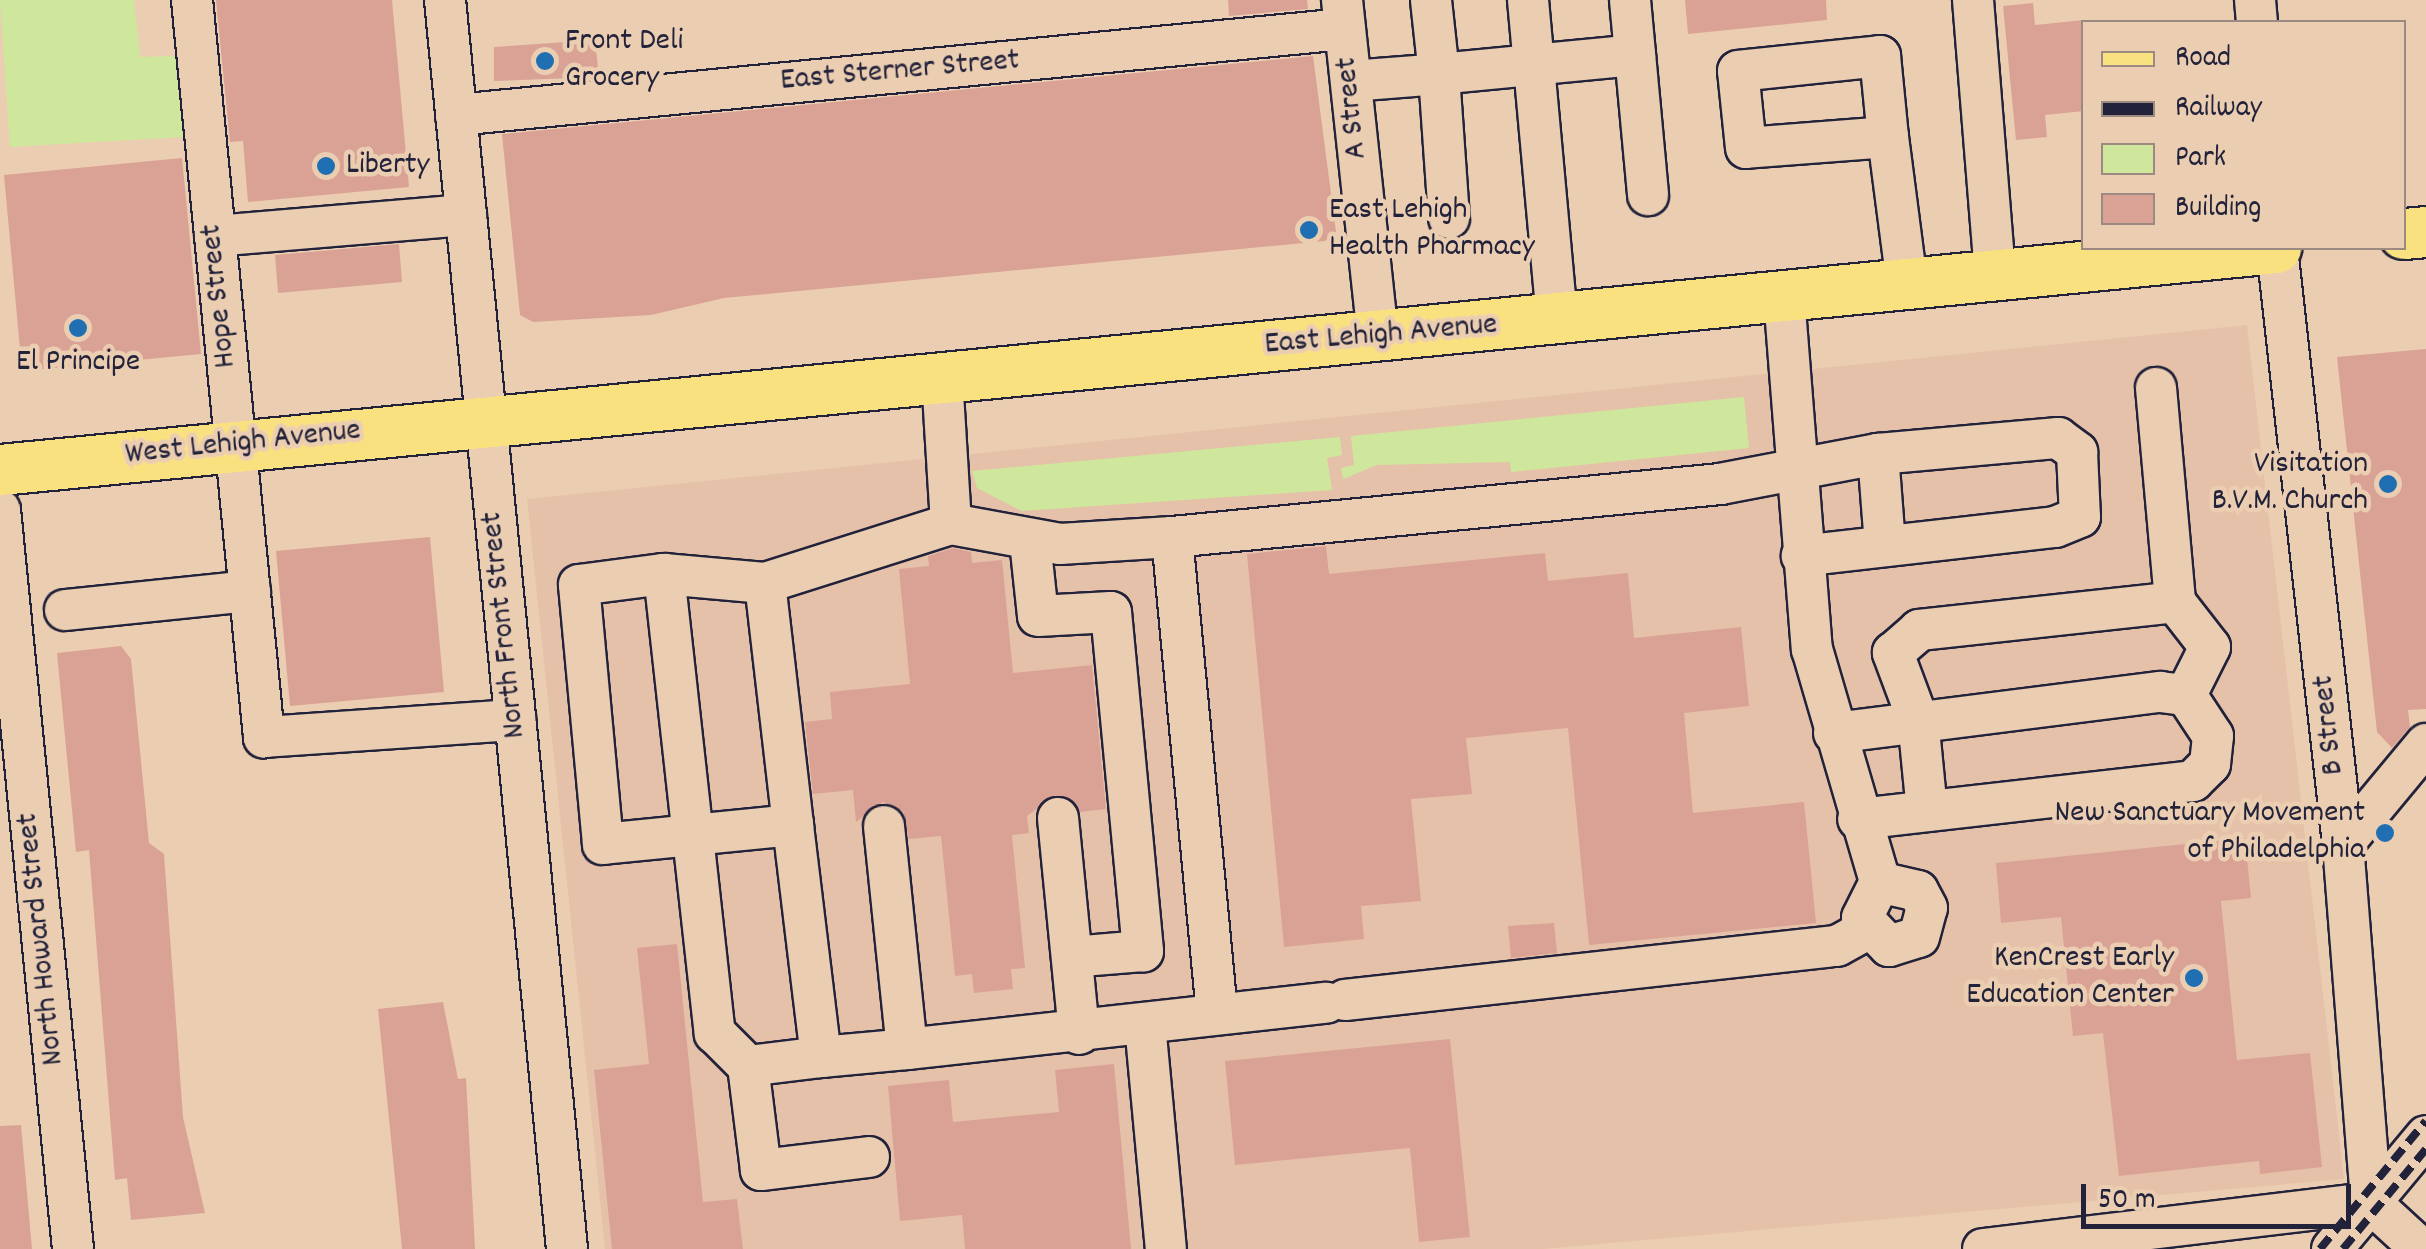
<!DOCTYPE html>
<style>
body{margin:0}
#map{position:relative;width:2426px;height:1249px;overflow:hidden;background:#ebceb1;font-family:Dekko,sans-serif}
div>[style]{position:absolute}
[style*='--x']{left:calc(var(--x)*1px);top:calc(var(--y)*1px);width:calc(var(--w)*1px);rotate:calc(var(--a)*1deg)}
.built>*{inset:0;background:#e6c1a9}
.green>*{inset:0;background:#cee79d}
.building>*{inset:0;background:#daa295}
.roads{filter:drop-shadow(2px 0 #22223b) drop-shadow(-2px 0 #22223b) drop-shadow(0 2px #22223b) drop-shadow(0 -2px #22223b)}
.minor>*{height:40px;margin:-20px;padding:0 20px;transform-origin:20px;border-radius:20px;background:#ebceb1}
.major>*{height:50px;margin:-25px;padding:0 25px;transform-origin:25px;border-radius:25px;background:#fae180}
.rail>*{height:8px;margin-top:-4px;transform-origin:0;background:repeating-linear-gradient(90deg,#22223b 0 15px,transparent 0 23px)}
.dots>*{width:28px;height:28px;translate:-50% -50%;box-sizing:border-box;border:5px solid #ebceb1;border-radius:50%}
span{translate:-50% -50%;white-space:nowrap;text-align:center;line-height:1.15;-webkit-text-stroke:9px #ebceb1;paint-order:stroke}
.poi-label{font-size:32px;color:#22223b}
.left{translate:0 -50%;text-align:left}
.right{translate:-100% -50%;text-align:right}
.street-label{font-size:32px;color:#22223b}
.legend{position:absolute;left:2081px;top:20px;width:325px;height:230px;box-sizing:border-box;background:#ebceb1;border:2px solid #9b8982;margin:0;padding:12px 18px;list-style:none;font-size:30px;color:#22223b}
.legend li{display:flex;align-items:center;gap:20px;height:50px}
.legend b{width:50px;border:2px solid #9b8982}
.scale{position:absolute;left:2081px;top:1184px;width:270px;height:45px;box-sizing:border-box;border:5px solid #22223b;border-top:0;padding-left:12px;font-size:30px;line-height:35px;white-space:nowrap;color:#22223b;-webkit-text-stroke:8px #ebceb1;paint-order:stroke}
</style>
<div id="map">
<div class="built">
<div style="clip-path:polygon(2247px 325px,2344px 1179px,1543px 1249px,605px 1249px,527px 499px)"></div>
</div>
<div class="green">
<div style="clip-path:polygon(0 0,134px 0,140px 57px,175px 56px,183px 137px,10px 147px)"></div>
<div style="clip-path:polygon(1744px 397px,1749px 448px,1511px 472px,1510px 462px,1377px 465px,1343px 479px,1341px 468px,1354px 465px,1351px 436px)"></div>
<div style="clip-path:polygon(1340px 437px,1342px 455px,1327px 458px,1332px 490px,1022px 511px,977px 488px,972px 471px)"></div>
</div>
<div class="building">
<div style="clip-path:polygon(216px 0,392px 0,409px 187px,248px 202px,243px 141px,230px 142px)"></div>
<div style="clip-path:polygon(1228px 0,1307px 0,1308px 9px,1229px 16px)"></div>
<div style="clip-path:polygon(1685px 0,1826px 0,1827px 20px,1688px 34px)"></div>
<div style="clip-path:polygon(2033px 3px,2035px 25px,2084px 20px,2084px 111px,2045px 115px,2047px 137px,2016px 140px,2003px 6px)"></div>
<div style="clip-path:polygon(595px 40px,599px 77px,494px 81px,494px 47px)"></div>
<div style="clip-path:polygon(1313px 56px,1336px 232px,1325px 241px,724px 298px,651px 315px,533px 322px,520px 315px,502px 134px)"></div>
<div style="clip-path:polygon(182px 158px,201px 354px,22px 371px,4px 175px)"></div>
<div style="clip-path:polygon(399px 244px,402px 282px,278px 293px,275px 255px)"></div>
<div style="clip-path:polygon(2426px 349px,2426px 709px,2408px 710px,2410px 727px,2392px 748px,2377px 732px,2337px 357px)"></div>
<div style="clip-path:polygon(430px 537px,444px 692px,290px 706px,276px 551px)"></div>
<div style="clip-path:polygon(1326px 546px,1329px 574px,1545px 553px,1548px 581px,1628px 573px,1634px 638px,1741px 627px,1749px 706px,1684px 713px,1693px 813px,1804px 802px,1816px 923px,1589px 945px,1568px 728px,1466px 738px,1472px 794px,1411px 799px,1421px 901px,1361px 906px,1364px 939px,1284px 947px,1247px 554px)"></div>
<div style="clip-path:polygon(953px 548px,971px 552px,972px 563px,1002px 560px,1013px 673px,1092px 665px,1106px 809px,1080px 812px,1055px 795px,1027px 816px,1029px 833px,1012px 835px,1025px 968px,1011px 969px,1013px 989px,974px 993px,972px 974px,955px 976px,941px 836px,909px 839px,903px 811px,883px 802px,856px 822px,853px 790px,813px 794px,805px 722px,832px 719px,830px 692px,910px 684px,899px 569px,929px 566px,928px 556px)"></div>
<div style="clip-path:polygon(121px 646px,131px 659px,149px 843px,164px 854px,183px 1117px,205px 1213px,131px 1220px,127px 1178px,115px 1180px,89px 850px,76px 852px,57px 653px)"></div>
<div style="clip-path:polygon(2245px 838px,2251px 898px,2221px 901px,2237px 1060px,2310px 1053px,2322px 1167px,2260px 1174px,2259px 1161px,2119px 1176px,2103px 1033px,2073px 1036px,2061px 917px,2001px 923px,1996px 863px)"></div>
<div style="clip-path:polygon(1554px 923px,1557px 953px,1511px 958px,1508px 926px)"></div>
<div style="clip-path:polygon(677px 944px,703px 1202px,737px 1199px,743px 1249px,612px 1249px,594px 1070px,649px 1064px,637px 948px)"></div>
<div style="clip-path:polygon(443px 1002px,458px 1079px,466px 1078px,475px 1249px,402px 1249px,378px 1009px)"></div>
<div style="clip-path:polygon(1450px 1039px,1470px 1237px,1419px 1242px,1410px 1148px,1235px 1165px,1225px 1061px)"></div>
<div style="clip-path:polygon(1114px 1064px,1131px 1249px,965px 1249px,962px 1215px,900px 1221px,888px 1086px,949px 1080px,953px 1122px,1059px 1112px,1055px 1070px)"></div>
<div style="clip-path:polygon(21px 1125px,32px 1249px,0 1249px,0 1126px)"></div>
</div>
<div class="roads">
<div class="minor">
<div style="--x:192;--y:0;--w:741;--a:84.42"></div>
<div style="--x:264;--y:737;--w:252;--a:-3.9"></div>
<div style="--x:445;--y:0;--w:1255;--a:84.42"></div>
<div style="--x:1342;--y:0;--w:338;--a:83.9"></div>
<div style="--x:1528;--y:0;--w:321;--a:84.8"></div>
<div style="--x:1630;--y:0;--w:196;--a:84.7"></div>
<div style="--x:1973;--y:0;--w:277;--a:85.4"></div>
<div style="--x:2255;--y:0;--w:22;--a:85"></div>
<div style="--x:1880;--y:56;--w:81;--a:84.4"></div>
<div style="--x:1888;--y:137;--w:142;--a:175.6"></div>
<div style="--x:1746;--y:148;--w:77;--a:-95.9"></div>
<div style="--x:1738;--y:71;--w:143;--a:-6"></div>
<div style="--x:1351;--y:81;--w:88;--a:-4.5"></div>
<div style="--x:1439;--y:74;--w:74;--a:-96.2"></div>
<div style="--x:456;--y:115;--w:893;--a:-5.53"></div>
<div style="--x:1888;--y:137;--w:147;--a:82.6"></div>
<div style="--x:1449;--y:218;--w:144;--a:-94"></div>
<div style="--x:1439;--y:74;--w:197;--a:-5.5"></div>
<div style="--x:215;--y:236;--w:252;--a:-4.8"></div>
<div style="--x:2277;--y:248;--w:600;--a:83.68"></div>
<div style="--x:2343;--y:844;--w:360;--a:85.5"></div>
<div style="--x:1784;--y:296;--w:354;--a:85.5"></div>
<div style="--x:1812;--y:649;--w:243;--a:73.7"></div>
<div style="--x:1880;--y:882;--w:40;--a:116.6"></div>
<div style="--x:1862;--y:918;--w:39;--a:46"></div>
<div style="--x:1889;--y:946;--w:31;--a:-17"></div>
<div style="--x:1919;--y:937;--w:30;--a:-75"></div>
<div style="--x:1927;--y:908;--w:19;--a:-118"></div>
<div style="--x:1918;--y:891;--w:39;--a:-167"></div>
<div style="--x:2156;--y:388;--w:215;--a:84.9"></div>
<div style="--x:1878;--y:454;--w:92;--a:85.6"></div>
<div style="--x:0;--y:510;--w:743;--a:84.36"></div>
<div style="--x:951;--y:524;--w:111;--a:10.4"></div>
<div style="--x:1060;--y:544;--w:112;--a:-3.6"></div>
<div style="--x:1172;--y:537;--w:551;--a:-5.52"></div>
<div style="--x:1720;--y:484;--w:161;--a:-10.8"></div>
<div style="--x:1878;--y:454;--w:181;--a:-5.1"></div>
<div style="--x:2058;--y:438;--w:24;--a:36"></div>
<div style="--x:2077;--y:452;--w:65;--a:87.4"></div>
<div style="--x:2080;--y:517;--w:27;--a:158"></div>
<div style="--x:2055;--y:527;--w:255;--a:173.5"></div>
<div style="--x:1172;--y:537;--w:479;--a:84.6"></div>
<div style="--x:1030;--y:541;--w:75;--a:83.9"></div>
<div style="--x:1038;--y:616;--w:73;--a:-3.1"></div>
<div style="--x:1111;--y:612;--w:341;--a:84.6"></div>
<div style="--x:1143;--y:951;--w:71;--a:175.2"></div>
<div style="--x:664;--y:574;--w:462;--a:83.7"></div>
<div style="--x:715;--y:1033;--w:47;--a:45"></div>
<div style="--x:765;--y:583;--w:244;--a:83.4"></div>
<div style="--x:65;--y:610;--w:186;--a:-5.9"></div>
<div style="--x:1834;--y:733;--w:329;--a:-7.2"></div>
<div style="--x:2160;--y:692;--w:26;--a:7"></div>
<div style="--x:2186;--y:695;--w:49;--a:56.6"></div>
<div style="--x:2213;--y:736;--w:28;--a:96"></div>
<div style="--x:2210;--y:764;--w:24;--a:135"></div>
<div style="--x:2193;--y:781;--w:337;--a:173.5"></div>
<div style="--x:1927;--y:811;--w:91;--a:-95.6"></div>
<div style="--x:1918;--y:720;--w:72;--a:-110.5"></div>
<div style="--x:1893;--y:653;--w:35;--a:-41"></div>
<div style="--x:1919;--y:630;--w:258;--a:-6.2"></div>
<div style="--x:2175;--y:602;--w:57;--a:52.1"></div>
<div style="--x:2210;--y:647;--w:54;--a:116.6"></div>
<div style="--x:1058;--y:818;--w:217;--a:84.4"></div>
<div style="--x:2343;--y:844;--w:130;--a:-50.3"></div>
<div style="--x:1345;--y:1000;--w:495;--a:-6.3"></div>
<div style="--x:1837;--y:946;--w:33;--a:-29"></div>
<div style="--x:1145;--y:1024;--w:226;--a:84.7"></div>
<div style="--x:907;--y:1049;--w:422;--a:-6.3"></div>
<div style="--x:821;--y:1057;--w:86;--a:-5.3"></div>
<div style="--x:907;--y:1049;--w:224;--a:-95.9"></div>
<div style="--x:869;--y:1157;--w:109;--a:173.1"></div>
<div style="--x:761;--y:1170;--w:105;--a:-97.1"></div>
<div style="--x:748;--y:1066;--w:74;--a:-7"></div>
<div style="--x:821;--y:1057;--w:234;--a:-96.9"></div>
<div style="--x:793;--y:825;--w:191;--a:174.3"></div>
<div style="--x:603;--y:844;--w:260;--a:-95.3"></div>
<div style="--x:579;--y:585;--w:86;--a:-7.4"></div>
<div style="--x:664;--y:574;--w:101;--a:5.1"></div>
<div style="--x:765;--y:583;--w:195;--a:-17.6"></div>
<div style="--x:951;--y:524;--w:146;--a:-93.5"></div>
<div style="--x:2371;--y:1203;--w:68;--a:42.6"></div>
<div style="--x:1983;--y:1249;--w:391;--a:-6.8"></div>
<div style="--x:2332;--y:1249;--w:147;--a:-50.2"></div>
</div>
<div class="major">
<div style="--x:2404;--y:234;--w:22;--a:-5"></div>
<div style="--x:0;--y:470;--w:2287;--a:-5.57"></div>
</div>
</div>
<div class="rail">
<div style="--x:2320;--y:1249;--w:166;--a:-50.4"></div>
<div style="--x:2343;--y:1249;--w:130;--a:-50.3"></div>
</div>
<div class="dots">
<div style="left:545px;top:61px;background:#1f6fb2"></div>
<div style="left:326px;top:166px;background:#1f6fb2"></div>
<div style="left:1309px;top:230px;background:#1f6fb2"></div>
<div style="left:78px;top:328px;background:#1f6fb2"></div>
<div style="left:2388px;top:484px;background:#1f6fb2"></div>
<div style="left:2385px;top:833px;background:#1f6fb2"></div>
<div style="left:2194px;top:978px;background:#1f6fb2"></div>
</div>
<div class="poi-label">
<span class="left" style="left:565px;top:61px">Front Deli<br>Grocery</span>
<span class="left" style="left:346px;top:166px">Liberty</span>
<span class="left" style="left:1329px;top:230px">East Lehigh<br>Health Pharmacy</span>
<span style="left:78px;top:363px">El Principe</span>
<span class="right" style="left:2368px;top:484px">Visitation<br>B.V.M. Church</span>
<span class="right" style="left:2365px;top:833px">New Sanctuary Movement<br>of Philadelphia</span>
<span class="right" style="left:2174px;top:978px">KenCrest Early<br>Education Center</span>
</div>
<div class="street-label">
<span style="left:900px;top:72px;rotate:-5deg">East Sterner Street</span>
<span style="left:1353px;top:108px;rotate:-96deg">A Street</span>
<span style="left:220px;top:296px;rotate:-96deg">Hope Street</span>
<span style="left:1381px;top:336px;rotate:-5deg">East Lehigh Avenue</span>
<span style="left:243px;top:444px;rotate:-6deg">West Lehigh Avenue</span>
<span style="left:505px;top:625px;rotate:-96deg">North Front Street</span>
<span style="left:2330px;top:725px;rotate:-96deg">B Street</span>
<span style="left:42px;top:939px;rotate:-96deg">North Howard Street</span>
</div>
<ul class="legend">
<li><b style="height:12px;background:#fae180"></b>Road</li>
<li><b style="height:12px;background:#22223b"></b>Railway</li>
<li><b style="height:28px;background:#cee79d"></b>Park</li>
<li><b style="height:28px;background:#daa295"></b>Building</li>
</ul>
<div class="scale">50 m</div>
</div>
